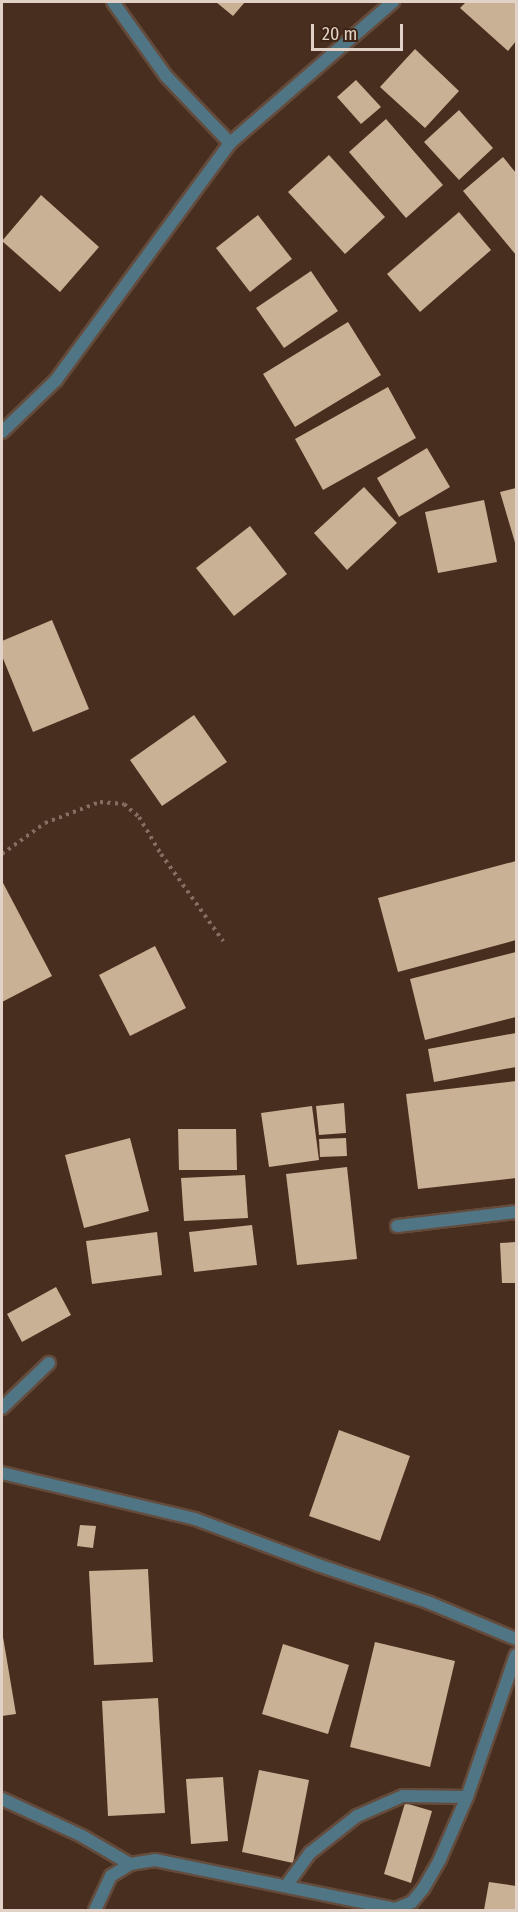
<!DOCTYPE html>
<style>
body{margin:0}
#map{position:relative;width:518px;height:1912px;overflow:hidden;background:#482e1e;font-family:"Fira Sans Condensed",sans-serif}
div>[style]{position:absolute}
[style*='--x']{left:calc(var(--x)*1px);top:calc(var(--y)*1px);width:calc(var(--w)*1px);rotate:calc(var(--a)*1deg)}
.building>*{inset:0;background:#c9b195}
.path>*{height:4px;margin-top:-2px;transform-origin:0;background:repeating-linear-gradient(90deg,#856e61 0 3px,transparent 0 7.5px)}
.roads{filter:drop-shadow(2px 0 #644b3c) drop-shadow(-2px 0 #644b3c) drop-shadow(0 2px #644b3c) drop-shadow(0 -2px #644b3c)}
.minor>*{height:12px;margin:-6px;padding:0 6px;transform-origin:6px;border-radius:6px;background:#507584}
span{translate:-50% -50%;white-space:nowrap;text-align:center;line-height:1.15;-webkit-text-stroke:6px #3d2414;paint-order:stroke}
.frame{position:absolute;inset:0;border:3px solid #e2d1c7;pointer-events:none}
.scale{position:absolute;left:311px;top:24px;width:92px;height:27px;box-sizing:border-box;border:3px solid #e2d1c7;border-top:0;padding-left:8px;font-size:18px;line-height:21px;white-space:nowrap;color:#e2d1c7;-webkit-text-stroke:4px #3d2414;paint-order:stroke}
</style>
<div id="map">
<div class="building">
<div style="clip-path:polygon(216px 2px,245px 2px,233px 16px)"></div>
<div style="clip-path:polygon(466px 2px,516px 2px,516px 41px,508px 51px,460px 8px)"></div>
<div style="clip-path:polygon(415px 49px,459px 91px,425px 128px,380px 87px)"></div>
<div style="clip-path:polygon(356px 80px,381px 107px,361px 124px,337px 97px)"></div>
<div style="clip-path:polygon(459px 110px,493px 148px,459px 180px,424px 142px)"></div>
<div style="clip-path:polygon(386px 119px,443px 185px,406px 218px,349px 152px)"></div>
<div style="clip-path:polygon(329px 155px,385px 217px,345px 254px,288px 192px)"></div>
<div style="clip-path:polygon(503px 157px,516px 173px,516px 255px,463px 191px)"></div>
<div style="clip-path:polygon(41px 195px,99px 247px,60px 292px,2px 241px)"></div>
<div style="clip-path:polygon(459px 212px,491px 250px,420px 312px,387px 274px)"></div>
<div style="clip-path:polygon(258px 215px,292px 259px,250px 292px,216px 248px)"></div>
<div style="clip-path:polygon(311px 271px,338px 311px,284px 348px,256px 308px)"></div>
<div style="clip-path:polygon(348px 322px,381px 375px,295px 427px,263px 374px)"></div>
<div style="clip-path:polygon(388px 387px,416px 438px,323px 490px,295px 439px)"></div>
<div style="clip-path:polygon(427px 448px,450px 487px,399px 517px,377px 478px)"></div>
<div style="clip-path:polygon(364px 487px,397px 523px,347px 570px,314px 533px)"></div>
<div style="clip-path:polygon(516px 488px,516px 546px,500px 492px)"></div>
<div style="clip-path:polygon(484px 500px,497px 562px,438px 573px,425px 512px)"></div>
<div style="clip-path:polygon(250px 526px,287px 574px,234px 616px,196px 568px)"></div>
<div style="clip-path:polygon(52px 620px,89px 709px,33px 732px,2px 656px,2px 641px)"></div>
<div style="clip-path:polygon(194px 715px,227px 762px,162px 806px,130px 760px)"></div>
<div style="clip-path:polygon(516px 861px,516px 940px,398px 972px,378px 898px)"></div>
<div style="clip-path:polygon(2px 881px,52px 976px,2px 1002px)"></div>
<div style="clip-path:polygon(155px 946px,186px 1008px,130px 1036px,99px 975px)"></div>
<div style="clip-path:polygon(516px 952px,516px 1017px,425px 1040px,410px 979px)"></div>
<div style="clip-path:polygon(516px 1033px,516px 1067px,434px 1082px,428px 1049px)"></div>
<div style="clip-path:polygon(516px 1081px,516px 1178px,418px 1189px,406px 1094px)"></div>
<div style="clip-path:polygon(344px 1103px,346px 1133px,319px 1135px,316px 1106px)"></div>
<div style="clip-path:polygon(312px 1106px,319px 1160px,269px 1167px,261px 1113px)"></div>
<div style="clip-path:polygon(178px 1129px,236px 1129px,237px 1170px,179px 1170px)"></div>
<div style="clip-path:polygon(130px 1138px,149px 1211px,84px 1228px,65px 1155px)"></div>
<div style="clip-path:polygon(346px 1138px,347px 1156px,320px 1157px,319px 1139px)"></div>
<div style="clip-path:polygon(347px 1167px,357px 1259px,297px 1265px,286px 1174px)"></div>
<div style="clip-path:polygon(245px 1175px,248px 1218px,184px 1221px,181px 1178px)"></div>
<div style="clip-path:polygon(252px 1225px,257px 1265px,194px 1272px,189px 1232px)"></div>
<div style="clip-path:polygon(157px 1232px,162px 1275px,92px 1284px,86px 1241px)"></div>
<div style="clip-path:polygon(516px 1242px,516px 1283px,502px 1283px,500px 1243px)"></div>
<div style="clip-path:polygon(56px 1287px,71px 1315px,22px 1342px,7px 1314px)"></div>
<div style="clip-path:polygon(339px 1430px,410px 1456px,380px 1541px,309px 1516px)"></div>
<div style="clip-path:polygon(80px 1525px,96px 1526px,93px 1548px,77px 1546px)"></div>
<div style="clip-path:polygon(148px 1569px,153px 1662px,94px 1665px,89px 1571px)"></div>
<div style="clip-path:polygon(3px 1637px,16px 1714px,2px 1716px,2px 1638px)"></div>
<div style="clip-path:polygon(375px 1642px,455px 1661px,430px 1767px,350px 1747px)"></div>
<div style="clip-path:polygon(283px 1644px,349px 1665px,328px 1734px,262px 1714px)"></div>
<div style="clip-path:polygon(158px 1698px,165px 1813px,108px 1816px,102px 1701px)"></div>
<div style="clip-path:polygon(259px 1770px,309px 1780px,293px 1863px,242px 1852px)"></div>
<div style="clip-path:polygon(223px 1777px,228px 1841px,191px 1844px,186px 1779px)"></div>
<div style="clip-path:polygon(405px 1803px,432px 1811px,411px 1883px,384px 1874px)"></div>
<div style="clip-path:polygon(489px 1882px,516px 1886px,516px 1910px,484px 1910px)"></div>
</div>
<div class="path">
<div style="--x:2;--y:854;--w:53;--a:-35.8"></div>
<div style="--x:45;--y:823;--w:59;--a:-20.9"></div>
<div style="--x:100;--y:802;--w:24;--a:5"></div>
<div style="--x:124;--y:804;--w:20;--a:41"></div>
<div style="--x:139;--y:817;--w:43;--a:59.3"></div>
<div style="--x:161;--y:854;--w:107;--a:54.5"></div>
</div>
<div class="roads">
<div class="minor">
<div style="--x:113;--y:2;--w:91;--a:54.4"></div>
<div style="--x:166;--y:76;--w:93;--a:46.3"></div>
<div style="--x:2;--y:432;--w:75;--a:-43.9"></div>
<div style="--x:56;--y:380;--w:294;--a:-53.7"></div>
<div style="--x:230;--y:143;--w:216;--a:-40.9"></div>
<div style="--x:397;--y:1226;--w:120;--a:-6.7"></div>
<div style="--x:2;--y:1408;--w:65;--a:-43.8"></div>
<div style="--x:2;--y:1473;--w:198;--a:13.4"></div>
<div style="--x:195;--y:1519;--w:131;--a:20.5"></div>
<div style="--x:318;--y:1565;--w:118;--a:18.7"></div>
<div style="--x:430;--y:1603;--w:93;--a:22.7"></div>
<div style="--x:2;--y:1799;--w:88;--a:24.8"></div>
<div style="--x:82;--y:1836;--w:56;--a:30.3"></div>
<div style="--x:286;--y:1886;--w:41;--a:-54"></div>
<div style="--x:310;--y:1853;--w:60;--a:-38.2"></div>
<div style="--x:357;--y:1816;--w:50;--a:-23.5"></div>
<div style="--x:403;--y:1796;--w:64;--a:0.9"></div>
<div style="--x:95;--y:1910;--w:38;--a:-65"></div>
<div style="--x:111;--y:1876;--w:22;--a:-32"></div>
<div style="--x:130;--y:1864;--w:25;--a:-9"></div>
<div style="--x:155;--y:1860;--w:245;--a:11.5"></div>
<div style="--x:395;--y:1909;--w:18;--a:-22"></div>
<div style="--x:412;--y:1902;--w:17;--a:-50"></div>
<div style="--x:423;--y:1889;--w:34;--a:-60"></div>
<div style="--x:440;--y:1859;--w:68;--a:-66.5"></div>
<div style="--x:467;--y:1797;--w:150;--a:-71"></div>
</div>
</div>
<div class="frame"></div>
<div class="scale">20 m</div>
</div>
